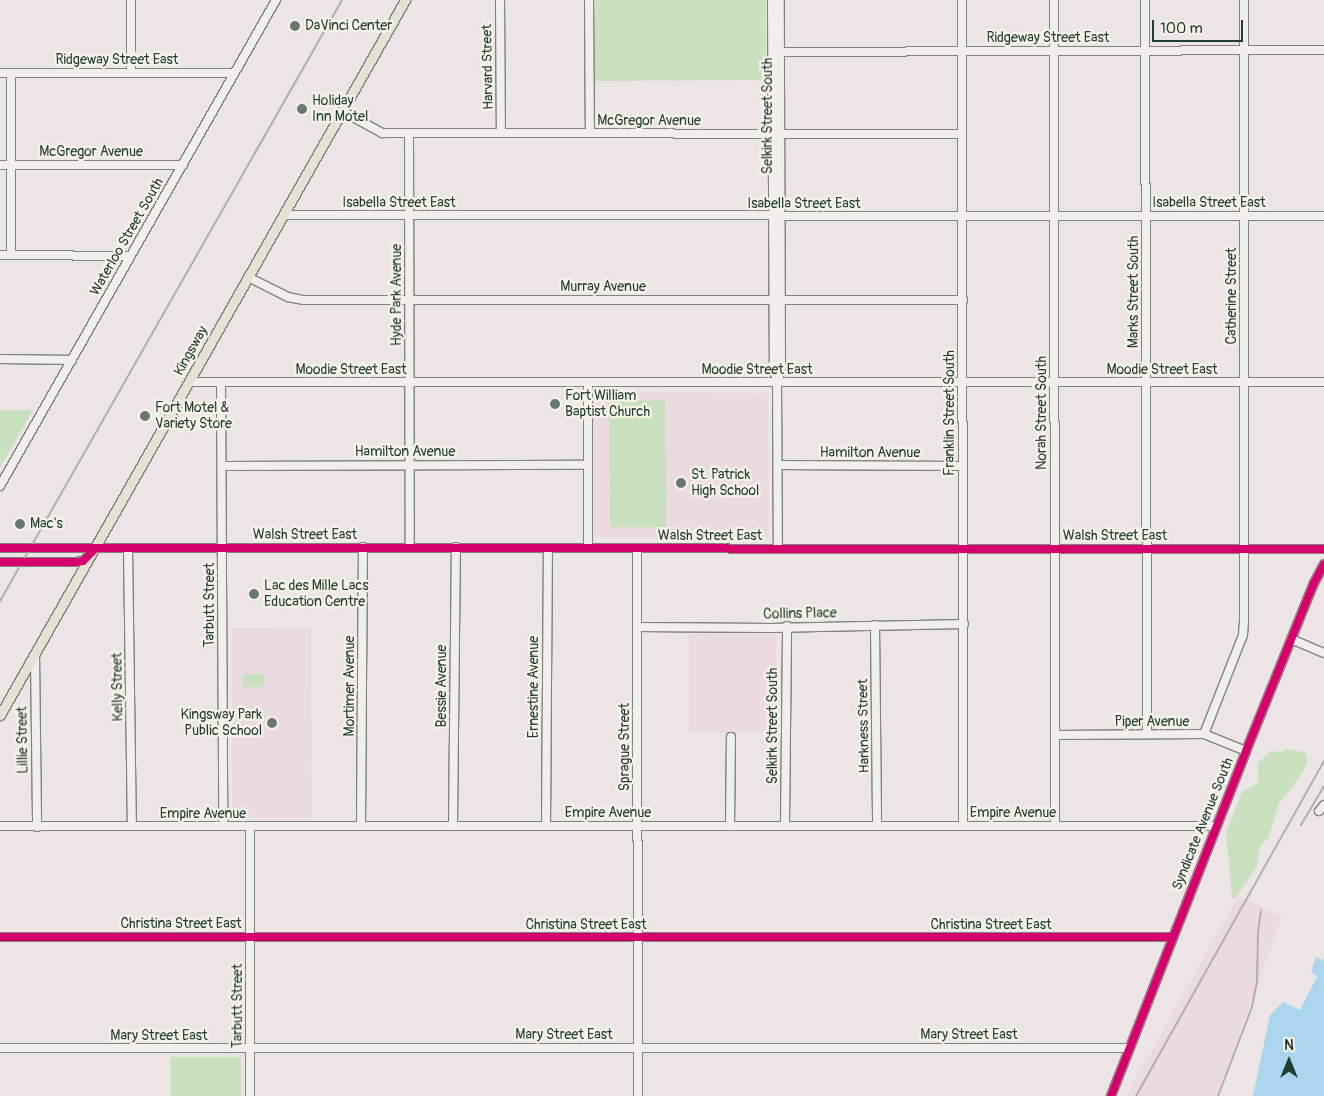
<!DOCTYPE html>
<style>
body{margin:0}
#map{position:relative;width:1324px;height:1096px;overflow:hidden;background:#ede4e5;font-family:Pangolin,sans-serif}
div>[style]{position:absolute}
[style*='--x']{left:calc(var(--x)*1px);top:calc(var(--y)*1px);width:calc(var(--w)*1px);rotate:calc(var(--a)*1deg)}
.built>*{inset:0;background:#ecdae1}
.green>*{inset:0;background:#c9e1be}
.water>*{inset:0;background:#abd4ed}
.roads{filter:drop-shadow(1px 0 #818381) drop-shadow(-1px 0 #818381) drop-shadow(0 1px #818381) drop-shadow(0 -1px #818381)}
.minor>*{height:8px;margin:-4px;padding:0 4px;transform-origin:4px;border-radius:4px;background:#f1efec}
.major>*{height:9px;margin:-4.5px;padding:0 4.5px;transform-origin:4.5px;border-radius:4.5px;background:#e6e1d4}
.rail>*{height:2px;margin:-1px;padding:0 1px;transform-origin:1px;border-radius:1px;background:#afb0ad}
.cycleway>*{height:8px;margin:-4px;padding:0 4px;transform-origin:4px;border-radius:4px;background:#d6006c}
.dots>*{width:14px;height:14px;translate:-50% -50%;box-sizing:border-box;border:2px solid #f7f3e8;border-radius:50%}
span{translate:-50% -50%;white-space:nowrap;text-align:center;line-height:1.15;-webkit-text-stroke:4.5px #f7f3e8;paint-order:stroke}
.poi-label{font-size:14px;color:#1f3d34}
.left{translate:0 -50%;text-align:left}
.right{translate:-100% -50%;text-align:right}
.street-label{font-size:14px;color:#1f3d34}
.north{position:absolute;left:1264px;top:1036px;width:50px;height:50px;-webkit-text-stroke:4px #f7f3e8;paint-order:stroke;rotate:0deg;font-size:14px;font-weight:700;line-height:20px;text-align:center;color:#1f3d34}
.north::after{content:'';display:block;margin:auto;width:18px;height:22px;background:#1f3d34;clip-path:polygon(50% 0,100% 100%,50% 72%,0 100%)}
.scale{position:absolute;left:1152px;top:20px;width:91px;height:22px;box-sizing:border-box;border:2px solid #1f3d34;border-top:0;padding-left:6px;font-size:15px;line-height:18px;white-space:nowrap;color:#1f3d34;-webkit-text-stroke:4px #f7f3e8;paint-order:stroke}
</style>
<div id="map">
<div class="built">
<div style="clip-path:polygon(593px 391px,768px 393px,769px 537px,594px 537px)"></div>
<div style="clip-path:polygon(311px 627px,312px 818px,232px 818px,232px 628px)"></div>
<div style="clip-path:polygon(689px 634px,776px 634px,776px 733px,689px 733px)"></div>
<div style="clip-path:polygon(1239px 895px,1282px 917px,1217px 1096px,1126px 1096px)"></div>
</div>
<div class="green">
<div style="clip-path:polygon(594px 0,766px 0,766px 80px,594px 81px)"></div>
<div style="clip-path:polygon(665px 400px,666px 527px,610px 527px,609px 401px)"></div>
<div style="clip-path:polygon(0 410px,33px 410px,0 468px)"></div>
<div style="clip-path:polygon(243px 674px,264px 674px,263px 687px,243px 687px)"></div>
<div style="clip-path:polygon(1286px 749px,1305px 752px,1308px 758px,1307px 764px,1295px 784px,1279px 803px,1268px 839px,1261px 844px,1256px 868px,1235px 899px,1232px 898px,1226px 832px,1242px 792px,1258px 783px,1258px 763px,1271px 751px,1281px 752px)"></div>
<div style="clip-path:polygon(171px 1057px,241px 1057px,241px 1096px,171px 1096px)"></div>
</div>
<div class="water">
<div style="clip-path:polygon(1316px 957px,1322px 961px,1324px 958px,1324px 1096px,1253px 1096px,1270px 1015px,1283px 1002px,1300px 1010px,1317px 977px,1311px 972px)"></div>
</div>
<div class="roads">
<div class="minor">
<div style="--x:131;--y:0;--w:73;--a:90"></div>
<div style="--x:500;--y:0;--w:133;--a:89.6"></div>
<div style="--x:589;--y:0;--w:133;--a:89.6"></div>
<div style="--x:772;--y:0;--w:369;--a:89.7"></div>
<div style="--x:774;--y:369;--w:13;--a:77"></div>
<div style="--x:777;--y:382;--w:166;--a:89.7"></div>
<div style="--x:962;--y:0;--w:826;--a:89.93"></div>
<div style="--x:1054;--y:0;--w:826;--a:89.93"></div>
<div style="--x:1145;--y:0;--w:734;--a:89.84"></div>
<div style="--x:773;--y:52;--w:551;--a:-0.21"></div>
<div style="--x:0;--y:73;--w:234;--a:0"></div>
<div style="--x:11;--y:73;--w:182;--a:90"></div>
<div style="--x:342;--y:111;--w:46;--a:28.8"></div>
<div style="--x:382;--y:133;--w:580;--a:0.1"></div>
<div style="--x:409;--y:133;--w:414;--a:89.9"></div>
<div style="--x:0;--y:165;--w:183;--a:0"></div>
<div style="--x:284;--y:215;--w:1040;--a:0.06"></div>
<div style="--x:0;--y:255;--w:129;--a:0.4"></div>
<div style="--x:248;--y:277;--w:45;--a:26.6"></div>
<div style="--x:288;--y:297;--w:16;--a:11"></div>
<div style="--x:304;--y:300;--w:659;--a:0"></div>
<div style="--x:0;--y:359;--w:72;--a:0.8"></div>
<div style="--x:778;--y:380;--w:11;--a:-75"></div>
<div style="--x:781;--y:369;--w:369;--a:-90.2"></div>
<div style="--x:189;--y:382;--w:1135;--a:0"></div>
<div style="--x:588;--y:382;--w:166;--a:90"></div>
<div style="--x:221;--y:383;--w:443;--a:89.7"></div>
<div style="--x:778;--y:465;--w:184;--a:0.3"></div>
<div style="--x:223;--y:466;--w:364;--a:-0.2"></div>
<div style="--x:0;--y:486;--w:559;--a:-60.41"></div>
<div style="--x:0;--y:548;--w:1324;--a:0.04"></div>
<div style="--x:128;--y:548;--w:278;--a:89.2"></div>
<div style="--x:637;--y:548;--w:548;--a:89.9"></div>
<div style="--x:0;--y:562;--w:76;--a:0"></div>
<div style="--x:76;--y:562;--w:7;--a:-8"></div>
<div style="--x:83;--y:561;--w:7;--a:-45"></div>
<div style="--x:875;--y:625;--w:201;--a:89.4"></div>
<div style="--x:638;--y:627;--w:133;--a:0.4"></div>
<div style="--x:771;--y:628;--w:193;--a:-1.2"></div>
<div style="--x:1291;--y:639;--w:36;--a:23"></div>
<div style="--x:35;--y:654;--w:173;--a:89.3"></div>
<div style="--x:1204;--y:734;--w:106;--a:-68.5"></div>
<div style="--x:1243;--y:635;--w:14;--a:-86"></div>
<div style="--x:1244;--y:621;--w:621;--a:-90"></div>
<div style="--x:1055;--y:735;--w:149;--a:-0.4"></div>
<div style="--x:1204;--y:734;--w:45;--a:22"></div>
<div style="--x:1319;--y:811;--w:8;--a:-50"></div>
<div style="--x:785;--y:825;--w:199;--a:-89.4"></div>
<div style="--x:0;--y:826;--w:1216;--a:0"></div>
<div style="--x:250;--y:826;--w:270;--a:90"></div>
<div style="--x:361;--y:826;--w:279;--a:-89.6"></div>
<div style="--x:453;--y:826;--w:279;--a:-89.4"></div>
<div style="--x:546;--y:826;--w:278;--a:-89.6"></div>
<div style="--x:730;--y:826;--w:89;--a:-89.4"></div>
<div style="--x:0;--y:937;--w:1173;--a:0"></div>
<div style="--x:0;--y:1048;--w:1129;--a:0"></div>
<div style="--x:1111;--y:1096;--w:370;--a:-68.6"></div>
<div style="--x:1246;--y:751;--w:181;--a:-68"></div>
<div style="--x:1314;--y:583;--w:21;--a:-62"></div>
</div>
<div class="major">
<div style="--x:0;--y:715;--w:822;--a:-60.47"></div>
</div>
</div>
<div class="rail">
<div style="--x:0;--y:601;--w:691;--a:-60.36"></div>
<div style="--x:1301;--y:825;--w:45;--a:-59.5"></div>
<div style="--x:1136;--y:1096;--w:384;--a:-60.7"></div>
<div style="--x:1218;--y:1096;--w:95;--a:-69.1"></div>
<div style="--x:1252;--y:1007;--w:26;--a:-79"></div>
<div style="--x:1257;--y:981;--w:49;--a:-88.8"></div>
<div style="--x:1258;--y:932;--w:21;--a:-82"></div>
</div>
<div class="cycleway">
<div style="--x:0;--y:548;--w:1324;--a:0.04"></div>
<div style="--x:0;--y:562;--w:76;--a:0"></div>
<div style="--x:76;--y:562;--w:7;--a:-8"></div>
<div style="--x:83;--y:561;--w:18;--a:-45"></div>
<div style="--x:0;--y:937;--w:1173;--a:0"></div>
<div style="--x:1111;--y:1096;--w:370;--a:-68.6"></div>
<div style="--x:1246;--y:751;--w:181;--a:-68"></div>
<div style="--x:1314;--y:583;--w:21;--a:-62"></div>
</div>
<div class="dots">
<div style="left:295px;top:26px;background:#677772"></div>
<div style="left:302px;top:109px;background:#677772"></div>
<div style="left:555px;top:404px;background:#677772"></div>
<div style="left:145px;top:416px;background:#677772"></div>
<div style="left:681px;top:483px;background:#677772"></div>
<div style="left:20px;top:524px;background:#677772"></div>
<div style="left:254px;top:594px;background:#677772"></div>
<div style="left:272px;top:723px;background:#677772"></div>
</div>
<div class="poi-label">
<span class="left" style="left:305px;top:26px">DaVinci Center</span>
<span class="left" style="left:312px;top:109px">Holiday<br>Inn Motel</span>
<span class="left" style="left:565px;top:404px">Fort William<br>Baptist Church</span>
<span class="left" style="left:155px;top:416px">Fort Motel &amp;<br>Variety Store</span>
<span class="left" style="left:691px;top:483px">St. Patrick<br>High School</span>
<span class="left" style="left:30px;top:524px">Mac's</span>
<span class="left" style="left:264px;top:594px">Lac des Mille Lacs<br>Education Centre</span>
<span class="right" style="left:262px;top:723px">Kingsway Park<br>Public School</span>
</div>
<div class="street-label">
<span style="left:1048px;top:38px">Ridgeway Street East</span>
<span style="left:117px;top:60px">Ridgeway Street East</span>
<span style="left:488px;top:67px;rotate:-91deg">Harvard Street</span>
<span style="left:768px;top:116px;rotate:-90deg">Selkirk Street South</span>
<span style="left:649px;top:121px">McGregor Avenue</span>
<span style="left:91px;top:152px">McGregor Avenue</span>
<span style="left:399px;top:203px">Isabella Street East</span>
<span style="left:1209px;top:203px">Isabella Street East</span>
<span style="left:804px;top:204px">Isabella Street East</span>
<span style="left:127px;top:237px;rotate:-60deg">Waterloo Street South</span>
<span style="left:603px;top:287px">Murray Avenue</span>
<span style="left:1134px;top:292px;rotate:-90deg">Marks Street South</span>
<span style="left:397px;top:295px;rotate:-90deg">Hyde Park Avenue</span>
<span style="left:1232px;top:296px;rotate:-90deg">Catherine Street</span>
<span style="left:191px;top:351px;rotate:-61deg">Kingsway</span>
<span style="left:351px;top:370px">Moodie Street East</span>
<span style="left:757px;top:370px">Moodie Street East</span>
<span style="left:1162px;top:370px">Moodie Street East</span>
<span style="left:950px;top:413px;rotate:-90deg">Franklin Street South</span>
<span style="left:1042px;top:413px;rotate:-90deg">Norah Street South</span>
<span style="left:405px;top:452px">Hamilton Avenue</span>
<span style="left:870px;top:453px">Hamilton Avenue</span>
<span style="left:305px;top:535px">Walsh Street East</span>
<span style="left:710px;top:536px">Walsh Street East</span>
<span style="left:1115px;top:536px">Walsh Street East</span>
<span style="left:210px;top:605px;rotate:-90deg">Tarbutt Street</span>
<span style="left:800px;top:614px;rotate:-1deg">Collins Place</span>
<span style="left:350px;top:686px;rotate:-90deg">Mortimer Avenue</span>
<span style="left:442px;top:686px;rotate:-90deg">Bessie Avenue</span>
<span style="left:118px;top:687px;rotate:-91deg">Kelly Street</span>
<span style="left:534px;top:687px;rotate:-90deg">Ernestine Avenue</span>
<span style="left:1152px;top:722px">Piper Avenue</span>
<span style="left:773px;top:726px;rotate:-90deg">Selkirk Street South</span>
<span style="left:864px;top:726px;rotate:-91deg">Harkness Street</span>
<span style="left:23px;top:740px;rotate:-91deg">Lillie Street</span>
<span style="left:625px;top:747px;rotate:-90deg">Sprague Street</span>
<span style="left:608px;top:813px">Empire Avenue</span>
<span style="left:1013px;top:813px">Empire Avenue</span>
<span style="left:203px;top:814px">Empire Avenue</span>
<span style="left:1203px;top:824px;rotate:-68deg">Syndicate Avenue South</span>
<span style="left:181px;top:924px">Christina Street East</span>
<span style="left:586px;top:925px">Christina Street East</span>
<span style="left:991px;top:925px">Christina Street East</span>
<span style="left:238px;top:1006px;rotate:-90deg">Tarbutt Street</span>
<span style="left:564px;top:1035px">Mary Street East</span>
<span style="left:969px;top:1035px">Mary Street East</span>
<span style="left:159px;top:1036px">Mary Street East</span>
</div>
<div class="north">N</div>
<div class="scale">100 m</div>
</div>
